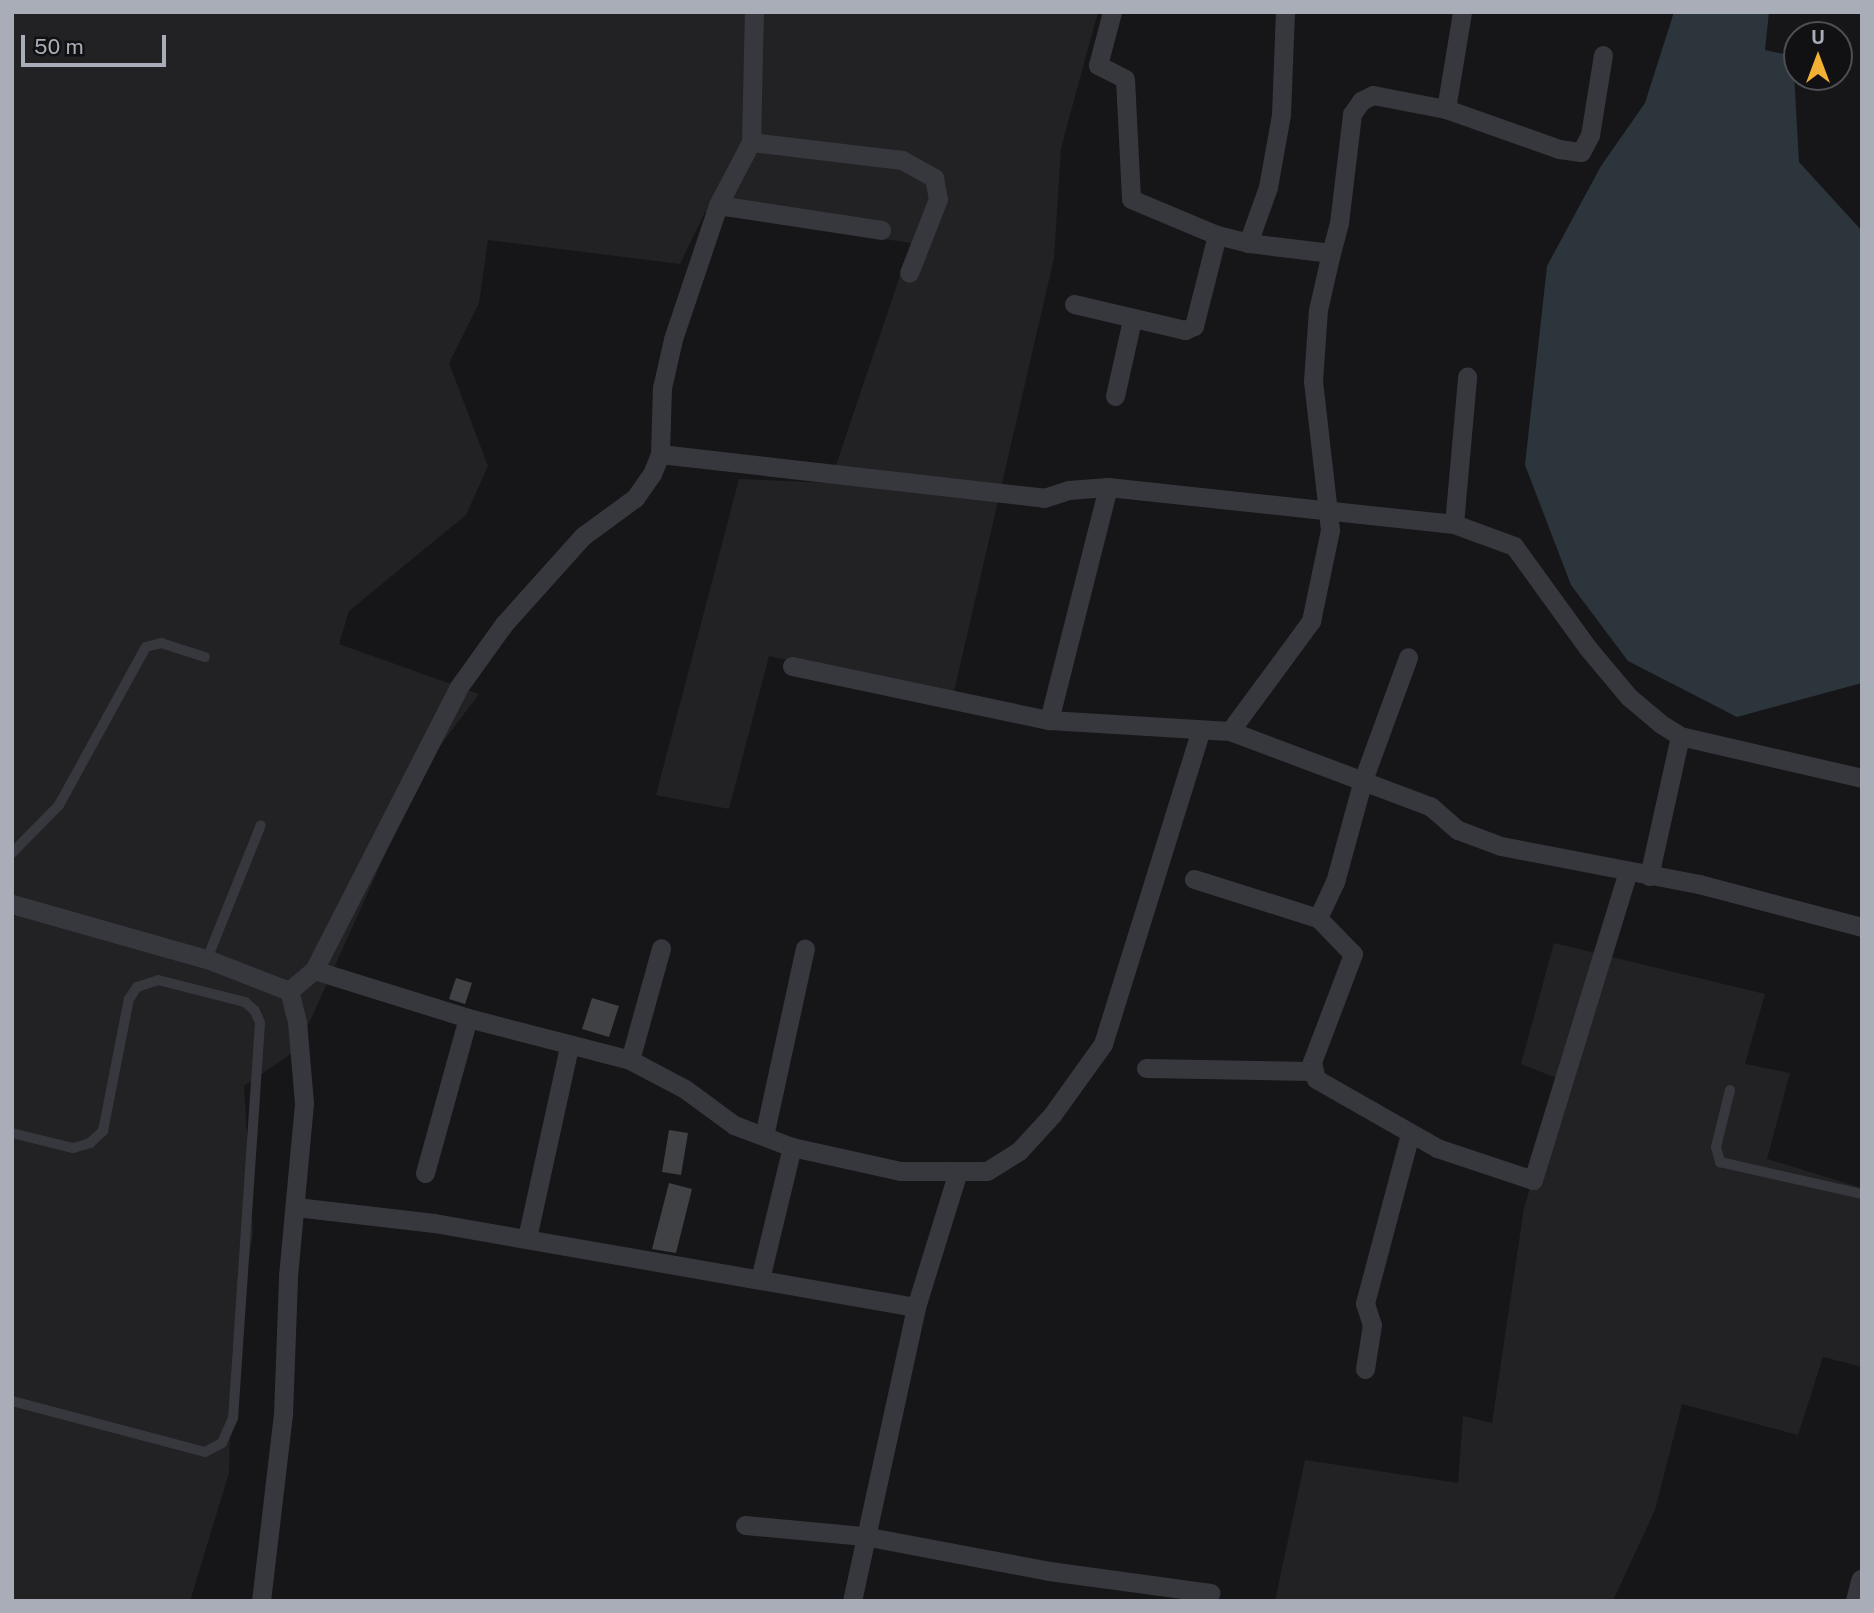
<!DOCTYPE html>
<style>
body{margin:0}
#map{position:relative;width:1874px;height:1613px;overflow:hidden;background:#161618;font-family:"Public Sans",sans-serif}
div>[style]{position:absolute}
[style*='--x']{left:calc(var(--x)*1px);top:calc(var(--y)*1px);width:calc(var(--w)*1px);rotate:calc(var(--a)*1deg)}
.built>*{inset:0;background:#222225}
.water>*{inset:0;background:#2c353c}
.building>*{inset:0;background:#404145}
.service>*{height:10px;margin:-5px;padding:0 5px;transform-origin:5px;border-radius:5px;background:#37383d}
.minor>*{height:19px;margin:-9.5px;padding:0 9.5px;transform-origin:9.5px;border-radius:9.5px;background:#37383d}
.tertiary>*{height:23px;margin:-11.5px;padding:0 11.5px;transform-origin:11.5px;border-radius:11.5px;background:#37383d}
span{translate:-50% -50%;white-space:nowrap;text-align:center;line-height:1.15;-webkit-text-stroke:6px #111113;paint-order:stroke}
.frame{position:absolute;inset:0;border:14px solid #a8adb8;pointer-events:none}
.north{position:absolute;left:1783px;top:21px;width:70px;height:70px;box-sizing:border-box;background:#111113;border:2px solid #4d4f55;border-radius:50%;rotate:0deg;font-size:19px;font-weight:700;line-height:28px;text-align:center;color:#a8adb8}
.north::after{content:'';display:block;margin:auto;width:24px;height:32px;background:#f2b134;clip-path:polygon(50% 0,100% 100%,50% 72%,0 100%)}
.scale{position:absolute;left:21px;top:35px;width:145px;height:32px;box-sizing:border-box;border:4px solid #a8adb8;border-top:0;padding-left:9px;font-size:21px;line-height:24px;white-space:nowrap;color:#a8adb8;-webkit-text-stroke:5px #111113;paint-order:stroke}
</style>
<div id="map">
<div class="built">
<div style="clip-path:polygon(12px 12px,1098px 12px,1061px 148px,1054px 258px,953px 696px,769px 656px,729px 809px,656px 795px,739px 479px,830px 483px,911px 243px,705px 212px,680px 264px,488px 240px,479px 303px,449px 363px,488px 466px,466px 515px,349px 611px,339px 644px,479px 694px,425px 766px,297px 1050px,244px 1086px,253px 1234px,232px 1354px,229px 1473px,190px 1601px,12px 1601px)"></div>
<div style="clip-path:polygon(1554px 943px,1765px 994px,1745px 1064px,1790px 1073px,1767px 1159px,1862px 1188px,1862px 1367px,1823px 1357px,1798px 1435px,1682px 1404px,1655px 1510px,1613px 1601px,1275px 1601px,1305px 1460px,1458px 1483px,1463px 1416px,1492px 1423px,1524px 1208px,1562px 1080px,1521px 1064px)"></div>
</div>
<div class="water">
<div style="clip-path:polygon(1674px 12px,1769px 12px,1765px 50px,1793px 56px,1799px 162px,1862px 231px,1862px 683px,1737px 717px,1628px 661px,1571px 585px,1525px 465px,1547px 266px,1601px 166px,1645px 103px)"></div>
</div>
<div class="building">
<div style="clip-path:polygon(456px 978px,472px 983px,465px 1004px,449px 999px)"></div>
<div style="clip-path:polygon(592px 998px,619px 1006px,609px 1037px,582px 1029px)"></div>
<div style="clip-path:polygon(669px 1130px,688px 1133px,681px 1175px,662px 1172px)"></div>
<div style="clip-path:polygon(669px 1183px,692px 1189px,676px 1253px,652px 1249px)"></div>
</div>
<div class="service">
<div style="--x:12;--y:853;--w:67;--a:-45.6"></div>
<div style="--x:59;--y:805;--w:180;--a:-61.2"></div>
<div style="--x:146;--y:647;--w:16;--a:-15"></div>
<div style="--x:161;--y:643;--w:46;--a:17.7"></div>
<div style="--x:207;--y:959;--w:144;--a:-68.1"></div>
<div style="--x:1730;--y:1090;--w:59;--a:103.8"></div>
<div style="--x:1716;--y:1147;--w:16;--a:75"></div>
<div style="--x:1720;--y:1162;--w:146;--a:12.7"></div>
<div style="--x:12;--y:1133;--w:63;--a:13.8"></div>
<div style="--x:73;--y:1148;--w:18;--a:-16"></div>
<div style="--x:90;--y:1143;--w:18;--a:-43"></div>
<div style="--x:103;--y:1131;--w:135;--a:-78.9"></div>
<div style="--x:129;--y:999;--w:14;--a:-56"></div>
<div style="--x:137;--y:987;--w:22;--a:-18"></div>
<div style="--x:158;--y:980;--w:90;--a:14.2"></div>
<div style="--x:245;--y:1002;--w:13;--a:42"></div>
<div style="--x:255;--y:1011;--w:13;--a:67"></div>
<div style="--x:260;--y:1023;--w:396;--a:93.9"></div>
<div style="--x:233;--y:1418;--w:27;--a:114"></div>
<div style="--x:222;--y:1443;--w:19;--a:152"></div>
<div style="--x:205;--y:1452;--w:200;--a:-165.2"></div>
</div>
<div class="minor">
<div style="--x:1112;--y:12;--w:55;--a:104.8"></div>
<div style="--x:1098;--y:65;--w:30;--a:27"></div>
<div style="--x:1125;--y:79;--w:120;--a:87.1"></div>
<div style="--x:1131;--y:199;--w:93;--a:22.7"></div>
<div style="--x:1446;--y:109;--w:98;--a:-80.6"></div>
<div style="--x:751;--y:142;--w:152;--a:6.8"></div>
<div style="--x:902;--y:160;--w:37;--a:29"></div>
<div style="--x:934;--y:178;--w:21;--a:79"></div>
<div style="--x:938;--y:199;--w:79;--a:111.4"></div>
<div style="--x:718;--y:205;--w:165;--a:8.7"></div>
<div style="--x:1331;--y:253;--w:31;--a:-75"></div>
<div style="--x:1339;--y:223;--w:110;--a:-83.2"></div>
<div style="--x:1352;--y:114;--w:16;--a:-55"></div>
<div style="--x:1361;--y:101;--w:13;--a:-27"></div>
<div style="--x:1373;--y:95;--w:74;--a:10.9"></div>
<div style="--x:1446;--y:109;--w:120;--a:19.5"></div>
<div style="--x:1559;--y:149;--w:22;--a:8"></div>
<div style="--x:1581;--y:152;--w:19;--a:-62"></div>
<div style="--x:1590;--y:135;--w:81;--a:-80.8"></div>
<div style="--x:1074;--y:304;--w:114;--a:13.2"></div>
<div style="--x:1185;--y:330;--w:10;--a:-24"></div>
<div style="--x:1194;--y:326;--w:94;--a:-75.8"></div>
<div style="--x:1217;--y:235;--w:32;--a:14"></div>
<div style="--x:1115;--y:396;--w:78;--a:-77.4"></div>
<div style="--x:660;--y:454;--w:387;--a:6.5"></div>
<div style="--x:1044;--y:498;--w:25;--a:-18"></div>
<div style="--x:1068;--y:490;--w:40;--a:-4.3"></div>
<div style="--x:1108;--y:487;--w:348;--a:6.1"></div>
<div style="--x:1454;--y:524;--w:64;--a:20.1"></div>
<div style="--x:1514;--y:546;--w:125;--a:54.1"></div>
<div style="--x:1587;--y:647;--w:65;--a:50"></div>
<div style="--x:1629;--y:697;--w:42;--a:40.2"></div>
<div style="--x:1661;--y:724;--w:22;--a:32"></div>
<div style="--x:1680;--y:736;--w:187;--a:13"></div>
<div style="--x:1108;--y:487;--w:240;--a:104.2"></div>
<div style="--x:1049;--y:720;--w:181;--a:3.5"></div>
<div style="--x:1230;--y:731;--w:214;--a:20.6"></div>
<div style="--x:1430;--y:806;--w:37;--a:41"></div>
<div style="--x:1458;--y:830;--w:46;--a:20.4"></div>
<div style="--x:1501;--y:846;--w:202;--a:10.9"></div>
<div style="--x:1699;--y:884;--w:169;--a:14.8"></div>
<div style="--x:1454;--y:524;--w:148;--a:-84.9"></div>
<div style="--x:792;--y:666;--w:263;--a:11.9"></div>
<div style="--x:1230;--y:731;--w:137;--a:-53.6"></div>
<div style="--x:1311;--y:621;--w:93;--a:-78.2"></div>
<div style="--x:1330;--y:530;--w:150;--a:-96.5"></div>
<div style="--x:1313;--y:381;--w:71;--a:-86"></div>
<div style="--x:1318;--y:310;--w:58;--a:-77.2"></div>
<div style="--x:1331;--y:253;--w:84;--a:-173.1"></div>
<div style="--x:1248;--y:243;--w:59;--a:-70.3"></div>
<div style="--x:1268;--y:187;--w:73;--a:-79.8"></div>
<div style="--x:1281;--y:115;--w:103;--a:-87.8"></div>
<div style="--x:1649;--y:876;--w:143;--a:-77.5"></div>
<div style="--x:1194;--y:879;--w:130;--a:17.5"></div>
<div style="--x:1318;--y:918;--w:50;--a:45.8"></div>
<div style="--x:1353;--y:954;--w:116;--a:110.8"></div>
<div style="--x:1312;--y:1062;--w:17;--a:77"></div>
<div style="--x:1316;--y:1079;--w:139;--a:29.7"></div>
<div style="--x:1437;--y:1148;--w:101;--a:18.4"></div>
<div style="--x:1533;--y:1180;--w:322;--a:-72.9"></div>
<div style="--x:12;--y:904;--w:203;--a:15.8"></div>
<div style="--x:207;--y:959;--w:88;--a:21.3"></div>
<div style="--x:289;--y:991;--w:33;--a:-40"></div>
<div style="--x:314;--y:970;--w:317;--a:-62.9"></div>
<div style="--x:458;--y:688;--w:79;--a:-54.3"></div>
<div style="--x:504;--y:624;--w:118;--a:-48.1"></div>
<div style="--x:583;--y:536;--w:64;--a:-36.2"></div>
<div style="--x:635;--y:498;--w:29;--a:-55"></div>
<div style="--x:652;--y:474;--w:22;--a:-68"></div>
<div style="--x:660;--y:454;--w:66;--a:-88.3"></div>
<div style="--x:662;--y:388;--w:50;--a:-77.3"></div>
<div style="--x:673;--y:339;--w:141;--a:-71.4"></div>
<div style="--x:718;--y:205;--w:71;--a:-62.4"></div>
<div style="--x:751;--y:142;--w:130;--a:-88.7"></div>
<div style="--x:1318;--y:918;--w:40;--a:-65"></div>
<div style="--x:1335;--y:882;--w:103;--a:-74.7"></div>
<div style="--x:1362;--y:783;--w:134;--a:-69.9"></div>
<div style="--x:314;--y:970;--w:161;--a:17.3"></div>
<div style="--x:468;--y:1018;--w:167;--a:14.5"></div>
<div style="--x:630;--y:1060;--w:62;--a:27.8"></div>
<div style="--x:685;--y:1089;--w:61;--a:36.3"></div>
<div style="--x:734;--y:1125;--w:62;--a:20.8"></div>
<div style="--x:792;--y:1147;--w:111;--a:12.5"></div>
<div style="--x:900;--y:1171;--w:87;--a:0"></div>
<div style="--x:987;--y:1171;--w:38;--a:-32"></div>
<div style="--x:1019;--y:1151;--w:49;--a:-47.5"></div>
<div style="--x:1052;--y:1115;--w:87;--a:-54.3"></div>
<div style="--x:1103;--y:1044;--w:327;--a:-72.7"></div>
<div style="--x:630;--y:1060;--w:116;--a:-74.5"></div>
<div style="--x:1146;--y:1068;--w:165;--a:1"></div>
<div style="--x:764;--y:1136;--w:192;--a:-77.7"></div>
<div style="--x:425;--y:1173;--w:161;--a:-74.5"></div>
<div style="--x:296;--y:1207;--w:139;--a:6.6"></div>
<div style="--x:434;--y:1223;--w:489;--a:9.9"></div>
<div style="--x:527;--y:1238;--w:196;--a:-77.6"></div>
<div style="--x:760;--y:1279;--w:136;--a:-76.4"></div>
<div style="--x:1365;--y:1369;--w:45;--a:-81"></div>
<div style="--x:1372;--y:1325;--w:23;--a:-108"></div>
<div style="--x:1365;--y:1303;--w:175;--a:-75.1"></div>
<div style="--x:745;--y:1525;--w:120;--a:5.3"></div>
<div style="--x:864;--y:1536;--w:188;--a:10.7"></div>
<div style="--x:1049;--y:1571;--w:163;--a:7.7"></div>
<div style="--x:261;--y:1601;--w:187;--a:-83.3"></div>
<div style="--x:283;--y:1415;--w:139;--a:-87.9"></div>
<div style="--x:288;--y:1276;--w:174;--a:-84.7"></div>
<div style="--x:304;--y:1103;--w:81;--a:-94.9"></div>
<div style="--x:297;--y:1022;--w:32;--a:-104"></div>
<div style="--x:852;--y:1601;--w:301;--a:-77.7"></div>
<div style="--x:916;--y:1307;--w:142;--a:-72.8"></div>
</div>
<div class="tertiary">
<div style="--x:1857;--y:1601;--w:21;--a:-76"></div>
</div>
<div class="frame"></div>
<div class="north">U</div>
<div class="scale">50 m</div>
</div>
